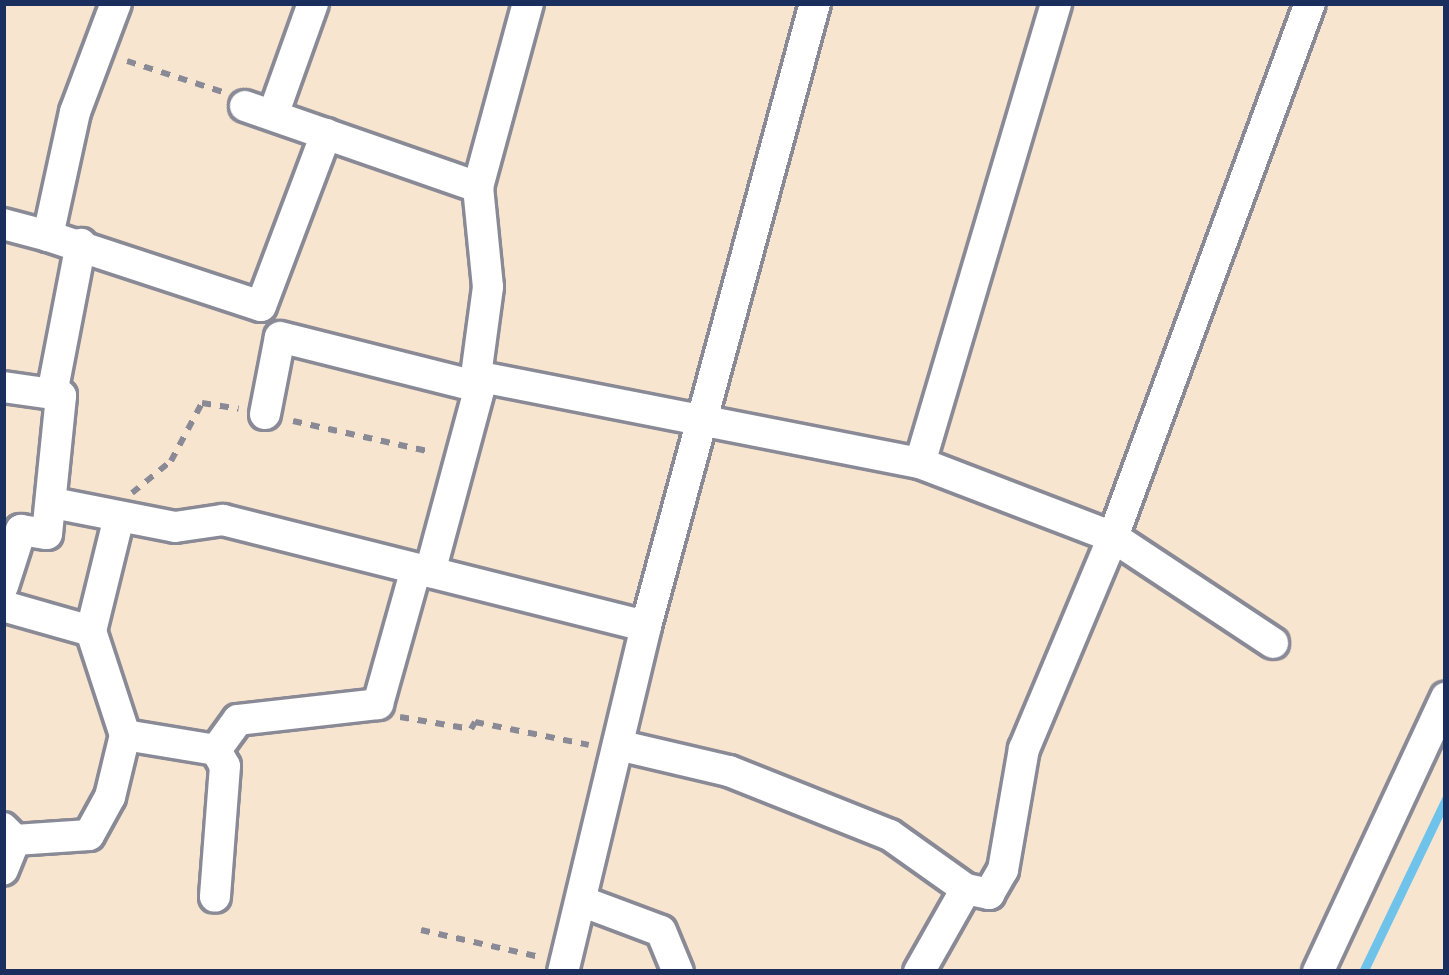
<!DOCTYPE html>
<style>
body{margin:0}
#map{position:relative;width:1449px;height:975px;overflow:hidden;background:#f7e5cf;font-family:Cardo,serif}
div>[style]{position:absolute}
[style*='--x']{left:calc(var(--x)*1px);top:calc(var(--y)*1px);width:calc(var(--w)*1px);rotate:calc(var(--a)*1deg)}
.stream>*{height:9px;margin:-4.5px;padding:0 4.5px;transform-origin:4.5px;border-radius:4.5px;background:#6fc3eb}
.path>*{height:6px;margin-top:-3px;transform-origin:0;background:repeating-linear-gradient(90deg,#898a96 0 9px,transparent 0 18px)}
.roads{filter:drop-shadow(3px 0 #898a96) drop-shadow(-3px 0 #898a96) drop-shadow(0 3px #898a96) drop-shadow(0 -3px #898a96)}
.street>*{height:30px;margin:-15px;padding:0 15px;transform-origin:15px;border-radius:15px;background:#fff}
span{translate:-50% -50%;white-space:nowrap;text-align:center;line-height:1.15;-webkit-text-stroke:9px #fbf7ec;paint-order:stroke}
.frame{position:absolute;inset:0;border:6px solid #1b2f5e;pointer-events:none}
</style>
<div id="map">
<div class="stream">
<div style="--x:1363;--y:972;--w:192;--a:-64.4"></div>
</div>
<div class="path">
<div style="--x:127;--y:61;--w:101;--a:17.9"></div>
<div style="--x:293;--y:421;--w:142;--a:12.6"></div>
<div style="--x:132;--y:493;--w:50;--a:-39.4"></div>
<div style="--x:171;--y:461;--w:66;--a:-61.9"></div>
<div style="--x:202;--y:403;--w:37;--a:9"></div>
<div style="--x:400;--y:717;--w:72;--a:9.6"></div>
<div style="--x:471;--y:729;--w:8;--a:-60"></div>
<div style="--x:475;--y:722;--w:116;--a:11.4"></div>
<div style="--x:421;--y:930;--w:122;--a:12.8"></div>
</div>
<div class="roads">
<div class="street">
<div style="--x:116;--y:3;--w:116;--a:110.6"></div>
<div style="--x:75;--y:112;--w:127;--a:102.3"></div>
<div style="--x:48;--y:236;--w:224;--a:18.2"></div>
<div style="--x:261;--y:306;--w:184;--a:-69.3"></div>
<div style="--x:528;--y:3;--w:191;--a:105.2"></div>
<div style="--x:478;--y:187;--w:100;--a:84.3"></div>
<div style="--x:488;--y:287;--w:90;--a:97.7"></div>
<div style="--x:476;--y:376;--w:452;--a:11.1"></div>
<div style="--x:920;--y:463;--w:207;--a:21"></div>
<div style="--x:1113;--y:537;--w:192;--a:33.5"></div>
<div style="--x:245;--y:106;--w:247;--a:19.2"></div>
<div style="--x:273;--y:115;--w:119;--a:-70.3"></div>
<div style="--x:3;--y:224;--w:47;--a:14.9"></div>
<div style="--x:3;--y:387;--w:49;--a:8.1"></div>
<div style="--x:265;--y:414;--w:78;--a:-79"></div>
<div style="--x:280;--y:337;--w:205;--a:14.1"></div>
<div style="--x:920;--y:463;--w:480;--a:-73.5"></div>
<div style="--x:53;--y:503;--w:124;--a:11.1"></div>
<div style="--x:175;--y:527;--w:49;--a:-8.3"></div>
<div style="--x:223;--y:520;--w:436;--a:14.1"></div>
<div style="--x:430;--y:572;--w:200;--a:-74.9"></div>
<div style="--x:3;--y:586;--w:59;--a:-72.2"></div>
<div style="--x:21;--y:530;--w:26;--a:9"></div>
<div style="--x:47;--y:534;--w:139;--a:-84.2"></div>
<div style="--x:61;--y:396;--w:9;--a:-167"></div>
<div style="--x:52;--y:394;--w:153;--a:-79.1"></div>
<div style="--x:3;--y:606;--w:91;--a:15.9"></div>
<div style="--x:125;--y:735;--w:92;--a:9.4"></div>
<div style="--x:216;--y:750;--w:18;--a:61"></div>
<div style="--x:225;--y:766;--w:131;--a:94.4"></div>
<div style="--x:622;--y:746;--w:110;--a:13.2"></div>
<div style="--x:729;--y:771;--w:173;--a:21.7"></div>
<div style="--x:890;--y:835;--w:93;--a:35.4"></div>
<div style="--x:966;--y:889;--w:24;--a:12"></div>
<div style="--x:989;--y:894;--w:28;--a:-60"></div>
<div style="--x:1003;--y:870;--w:123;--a:-80.2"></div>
<div style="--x:1024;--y:749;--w:230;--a:-67.2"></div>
<div style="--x:1113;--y:537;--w:569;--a:-69.75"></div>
<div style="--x:216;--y:750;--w:37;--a:-54"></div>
<div style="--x:238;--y:720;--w:141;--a:-6.5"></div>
<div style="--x:378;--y:704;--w:140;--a:-74.3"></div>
<div style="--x:3;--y:828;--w:17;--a:45"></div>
<div style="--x:15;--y:840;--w:32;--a:112"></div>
<div style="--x:15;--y:840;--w:74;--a:-3.9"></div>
<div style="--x:89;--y:835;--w:43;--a:-61.1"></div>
<div style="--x:110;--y:797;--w:64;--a:-76.4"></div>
<div style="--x:125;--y:735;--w:109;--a:-108.1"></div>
<div style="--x:91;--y:631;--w:117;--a:-76.2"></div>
<div style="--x:581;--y:901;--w:85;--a:20.6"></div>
<div style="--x:661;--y:931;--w:44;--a:67.5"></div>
<div style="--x:563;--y:972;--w:356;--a:-76.5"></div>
<div style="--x:646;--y:626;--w:646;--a:-74.82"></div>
<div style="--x:919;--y:972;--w:95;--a:-60.5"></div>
<div style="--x:1318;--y:972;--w:303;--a:-65"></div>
</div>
</div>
<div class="frame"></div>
</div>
